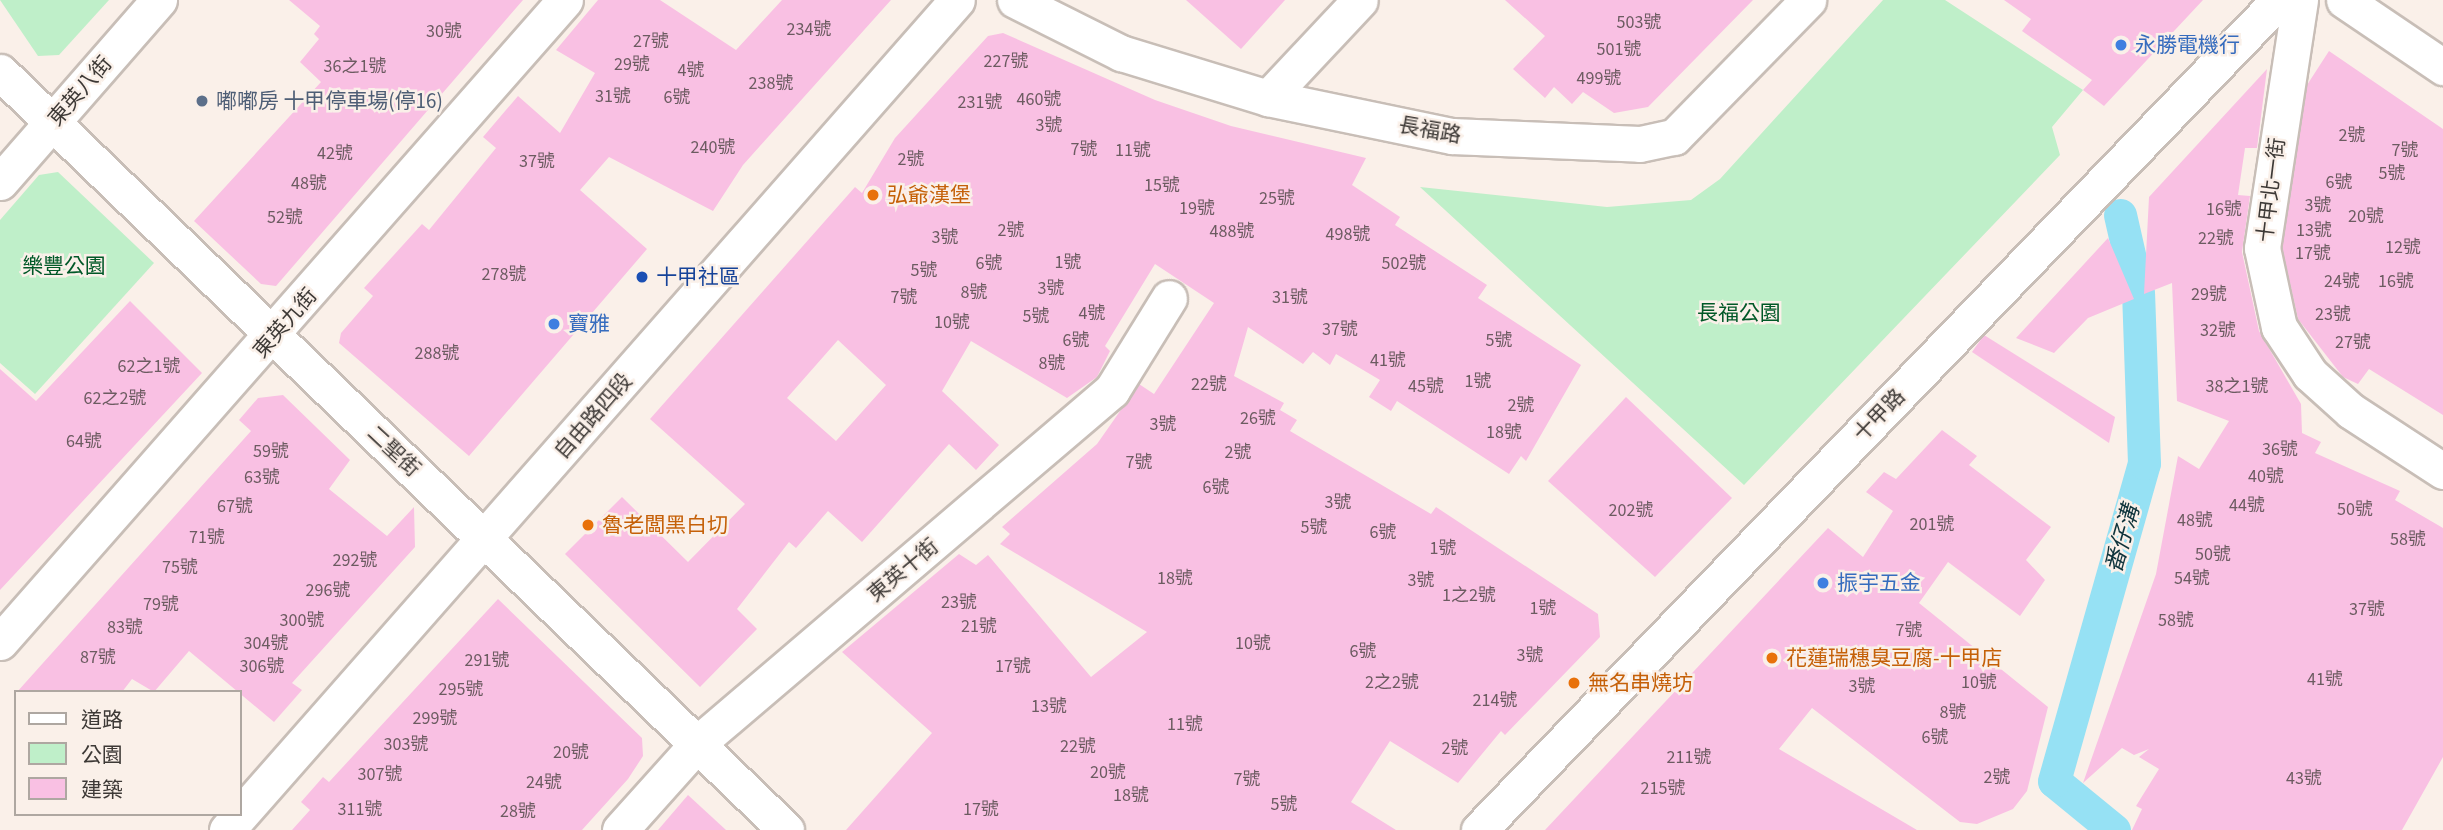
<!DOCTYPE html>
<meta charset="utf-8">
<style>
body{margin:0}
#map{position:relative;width:2443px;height:830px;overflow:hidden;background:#faf0e9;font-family:"Source Sans 3","Noto Sans TC",sans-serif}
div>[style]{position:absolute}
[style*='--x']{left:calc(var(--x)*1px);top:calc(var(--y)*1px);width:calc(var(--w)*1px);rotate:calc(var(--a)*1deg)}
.green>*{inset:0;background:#bfefc9}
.canal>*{height:33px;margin:-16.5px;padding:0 16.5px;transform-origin:16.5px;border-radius:16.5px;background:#96e1f4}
.building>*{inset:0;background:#f9c0e3}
.roads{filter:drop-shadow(2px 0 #c8beb7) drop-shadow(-2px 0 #c8beb7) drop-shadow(0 2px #c8beb7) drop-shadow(0 -2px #c8beb7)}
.minor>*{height:35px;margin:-17.5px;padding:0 17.5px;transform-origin:17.5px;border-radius:17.5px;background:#fff}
.dots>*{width:19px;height:19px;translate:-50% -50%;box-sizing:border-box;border:4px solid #faf0e9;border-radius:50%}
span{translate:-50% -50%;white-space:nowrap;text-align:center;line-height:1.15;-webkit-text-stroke:5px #faf0e9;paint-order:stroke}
.number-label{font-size:18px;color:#6c5b61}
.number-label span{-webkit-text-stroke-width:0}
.shop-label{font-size:21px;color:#366cbe}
.left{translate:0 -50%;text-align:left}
.street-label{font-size:21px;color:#3d3936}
.service-label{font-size:21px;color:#4e5e75}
.food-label{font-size:21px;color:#c56008}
.park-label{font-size:21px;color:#005827}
.transit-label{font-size:21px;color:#164399}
.water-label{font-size:23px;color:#0e333b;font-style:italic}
.legend{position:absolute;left:14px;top:690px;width:228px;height:126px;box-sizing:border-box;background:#faf0e9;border:2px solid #aea7a1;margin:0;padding:9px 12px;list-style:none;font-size:21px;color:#3d3936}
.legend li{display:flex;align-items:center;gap:14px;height:35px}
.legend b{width:35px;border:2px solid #aea7a1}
</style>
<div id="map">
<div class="green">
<div style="clip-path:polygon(0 0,109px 0,59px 55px,38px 56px)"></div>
<div style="clip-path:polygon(1883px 0,1945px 0,2083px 90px,2052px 127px,2060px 155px,1744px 485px,1420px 187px,1607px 207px,1691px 200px,1720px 179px)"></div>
<div style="clip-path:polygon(58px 172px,154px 263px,35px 394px,0 363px,0 220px,39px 175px)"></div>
</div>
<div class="canal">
<div style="--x:2114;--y:830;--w:77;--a:-140.8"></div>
<div style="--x:2054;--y:781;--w:330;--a:-74.2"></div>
<div style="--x:2144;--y:463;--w:169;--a:-92"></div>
<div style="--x:2138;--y:294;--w:81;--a:-102.8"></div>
</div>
<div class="building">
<div style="clip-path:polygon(289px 0,523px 0,276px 286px,261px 284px,194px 221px,321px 82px,300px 62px,319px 39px,314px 34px,320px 26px)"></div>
<div style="clip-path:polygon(598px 0,660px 0,736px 50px,782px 0,891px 0,743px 165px,713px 211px,609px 157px,580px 190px,647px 249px,469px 456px,339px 343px,341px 333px,373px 296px,364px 288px,422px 224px,429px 230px,496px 148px,483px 137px,518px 96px,560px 133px,595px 73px,556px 50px)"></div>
<div style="clip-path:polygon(1186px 0,1285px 0,1241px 49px)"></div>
<div style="clip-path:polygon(1505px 0,1753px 0,1648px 107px,1614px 113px,1583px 92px,1572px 104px,1554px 87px,1545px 98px,1513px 69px,1545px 36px)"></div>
<div style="clip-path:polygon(2004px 0,2203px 0,2104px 106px,2083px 90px,2092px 80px,2022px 31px,2031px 19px)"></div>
<div style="clip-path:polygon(evenodd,1003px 33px,1155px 100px,1231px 126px,1366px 158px,1352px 185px,1400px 217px,1395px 225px,1487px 285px,1478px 298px,1581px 365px,1526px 461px,1521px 456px,1509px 474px,1397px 401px,1391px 411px,1369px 397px,1380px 380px,1336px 354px,1330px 365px,1313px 352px,1303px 364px,1248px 327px,1234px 376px,1284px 403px,1280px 410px,1297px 420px,1290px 431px,1431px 514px,1436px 507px,1598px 614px,1600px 637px,1505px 735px,1501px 731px,1458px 783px,1390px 741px,1351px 802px,1396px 830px,846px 830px,932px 733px,842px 652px,959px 554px,976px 565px,988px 555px,1091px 677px,1147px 632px,1000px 544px,1010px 534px,1002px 527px,1097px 444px,1139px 384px,1154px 394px,1214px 303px,1155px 264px,1105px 346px,1110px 351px,1097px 377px,1067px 398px,971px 341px,942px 391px,999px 445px,976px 470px,949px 444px,862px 542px,828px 511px,796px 548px,789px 542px,737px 609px,757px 629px,700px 687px,565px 554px,622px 497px,688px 562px,745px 504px,650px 419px,855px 187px,862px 193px,895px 138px,988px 36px,1003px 33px,838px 340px,886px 385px,836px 441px,787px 398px,838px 340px)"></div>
<div style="clip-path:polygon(2329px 51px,2443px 129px,2443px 415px,2369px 369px,2358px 384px,2343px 377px,2298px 319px,2282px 247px,2307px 85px)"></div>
<div style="clip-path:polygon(2267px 69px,2257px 148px,2245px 148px,2238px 195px,2250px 196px,2242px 252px,2259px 331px,2301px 404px,2302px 433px,2321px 442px,2315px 453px,2400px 491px,2395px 500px,2443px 528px,2443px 757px,2402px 830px,2132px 830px,2142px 809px,2136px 806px,2159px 769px,2139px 757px,2149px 749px,2134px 755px,2122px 748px,2083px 783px,2156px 574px,2178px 456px,2199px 469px,2229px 421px,2177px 401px,2172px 283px,2144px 294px,2149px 197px)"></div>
<div style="clip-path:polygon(2108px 238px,2134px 299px,2088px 318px,2054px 353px,2016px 338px)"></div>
<div style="clip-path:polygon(130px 301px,202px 373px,0 590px,0 369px,36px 401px)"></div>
<div style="clip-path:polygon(1984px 335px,2115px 417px,2109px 443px,1972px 352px)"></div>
<div style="clip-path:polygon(283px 395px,350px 460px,329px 489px,387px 536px,414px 507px,415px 547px,292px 683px,302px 690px,274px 722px,189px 651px,154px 692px,132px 679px,122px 692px,17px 692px,251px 431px,239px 420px,258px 398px)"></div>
<div style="clip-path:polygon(1626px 397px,1732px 498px,1655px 577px,1548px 481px)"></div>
<div style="clip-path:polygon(1942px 430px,1977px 456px,1969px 465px,2051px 527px,2026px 560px,2045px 580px,2020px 616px,1948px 562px,1919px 603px,2048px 707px,2027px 791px,2013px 809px,1977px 824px,1960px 822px,1812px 708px,1779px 749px,1917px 830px,1545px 830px,1828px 528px,1863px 557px,1893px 511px,1866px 492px,1884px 472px,1896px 479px)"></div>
<div style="clip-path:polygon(498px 599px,642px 738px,643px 756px,628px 779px,582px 830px,292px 830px,310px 810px,301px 802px,323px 777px,329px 782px)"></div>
<div style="clip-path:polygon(688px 795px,726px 830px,658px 830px)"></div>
</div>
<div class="roads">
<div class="minor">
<div style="--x:1015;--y:0;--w:119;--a:26.6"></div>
<div style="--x:1121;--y:53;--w:154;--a:17"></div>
<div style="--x:1268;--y:98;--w:188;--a:11.7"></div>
<div style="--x:1452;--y:136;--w:188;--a:2.4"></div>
<div style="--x:1640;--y:144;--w:35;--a:-12"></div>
<div style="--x:1674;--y:137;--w:192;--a:-45.6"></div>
<div style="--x:2300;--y:0;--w:251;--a:98.7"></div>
<div style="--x:2262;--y:248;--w:81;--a:77.9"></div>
<div style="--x:2279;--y:327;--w:56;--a:56.6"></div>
<div style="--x:2310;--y:374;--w:55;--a:42.1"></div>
<div style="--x:2351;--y:411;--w:110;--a:33.1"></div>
<div style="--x:2344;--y:0;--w:120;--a:34.1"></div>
<div style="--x:0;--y:72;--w:1092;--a:43.96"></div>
<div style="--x:1268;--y:98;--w:134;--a:-46.8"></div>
<div style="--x:0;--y:182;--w:242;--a:-48.9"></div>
<div style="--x:0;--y:642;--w:855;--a:-48.65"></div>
<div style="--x:227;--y:830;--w:1105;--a:-48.67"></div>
<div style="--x:620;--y:830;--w:117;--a:-48.1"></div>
<div style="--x:698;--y:743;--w:544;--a:-40.45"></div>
<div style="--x:1112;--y:390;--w:108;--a:-58.2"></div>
<div style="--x:1479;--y:830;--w:1153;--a:-46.05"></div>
</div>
</div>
<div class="dots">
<div style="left:2121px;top:45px;background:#3f7fe0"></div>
<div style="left:202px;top:101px;background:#5c6f8a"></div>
<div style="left:873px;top:195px;background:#e8710a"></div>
<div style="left:642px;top:277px;background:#1a4fb4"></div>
<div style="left:554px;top:324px;background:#3f7fe0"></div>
<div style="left:588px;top:525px;background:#e8710a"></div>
<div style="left:1823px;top:583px;background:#3f7fe0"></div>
<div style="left:1772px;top:658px;background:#e8710a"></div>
<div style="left:1574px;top:683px;background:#e8710a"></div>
</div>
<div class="number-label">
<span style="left:1639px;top:23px">503號</span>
<span style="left:809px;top:30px">234號</span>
<span style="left:444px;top:32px">30號</span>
<span style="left:651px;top:42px">27號</span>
<span style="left:1619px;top:50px">501號</span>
<span style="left:1006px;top:62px">227號</span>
<span style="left:632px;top:65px">29號</span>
<span style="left:355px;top:67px">36之1號</span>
<span style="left:691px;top:71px">4號</span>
<span style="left:1599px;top:79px">499號</span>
<span style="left:771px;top:84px">238號</span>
<span style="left:613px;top:97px">31號</span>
<span style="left:677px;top:98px">6號</span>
<span style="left:1039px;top:100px">460號</span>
<span style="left:980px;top:103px">231號</span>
<span style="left:1049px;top:126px">3號</span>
<span style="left:2352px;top:136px">2號</span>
<span style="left:713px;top:148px">240號</span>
<span style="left:1084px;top:150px">7號</span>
<span style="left:1133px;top:151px">11號</span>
<span style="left:2405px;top:151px">7號</span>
<span style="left:335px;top:154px">42號</span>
<span style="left:911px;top:160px">2號</span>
<span style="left:537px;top:162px">37號</span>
<span style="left:2392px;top:174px">5號</span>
<span style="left:2339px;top:183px">6號</span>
<span style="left:309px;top:184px">48號</span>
<span style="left:1162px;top:186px">15號</span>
<span style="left:1277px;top:199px">25號</span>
<span style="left:2318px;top:206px">3號</span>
<span style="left:1197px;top:209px">19號</span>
<span style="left:2224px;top:210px">16號</span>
<span style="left:2366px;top:217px">20號</span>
<span style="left:285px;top:218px">52號</span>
<span style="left:1011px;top:231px">2號</span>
<span style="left:2314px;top:231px">13號</span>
<span style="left:1232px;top:232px">488號</span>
<span style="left:1348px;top:235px">498號</span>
<span style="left:945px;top:238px">3號</span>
<span style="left:2216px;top:239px">22號</span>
<span style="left:2403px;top:248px">12號</span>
<span style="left:2313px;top:254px">17號</span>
<span style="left:1068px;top:263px">1號</span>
<span style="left:989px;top:264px">6號</span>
<span style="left:1404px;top:264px">502號</span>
<span style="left:924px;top:271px">5號</span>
<span style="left:504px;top:275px">278號</span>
<span style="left:2342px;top:282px">24號</span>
<span style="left:2396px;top:282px">16號</span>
<span style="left:1051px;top:289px">3號</span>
<span style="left:974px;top:293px">8號</span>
<span style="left:2209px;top:295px">29號</span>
<span style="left:904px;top:298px">7號</span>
<span style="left:1290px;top:298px">31號</span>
<span style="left:1092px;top:314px">4號</span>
<span style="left:2333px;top:315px">23號</span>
<span style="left:1036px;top:317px">5號</span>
<span style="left:952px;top:323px">10號</span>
<span style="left:1340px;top:330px">37號</span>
<span style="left:2218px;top:331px">32號</span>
<span style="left:1076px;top:341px">6號</span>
<span style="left:1499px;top:341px">5號</span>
<span style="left:2353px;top:343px">27號</span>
<span style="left:437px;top:354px">288號</span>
<span style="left:1388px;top:361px">41號</span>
<span style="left:1052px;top:364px">8號</span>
<span style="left:149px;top:367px">62之1號</span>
<span style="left:1478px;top:382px">1號</span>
<span style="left:1209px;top:385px">22號</span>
<span style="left:1426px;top:387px">45號</span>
<span style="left:2237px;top:387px">38之1號</span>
<span style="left:115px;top:399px">62之2號</span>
<span style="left:1521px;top:406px">2號</span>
<span style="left:1258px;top:419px">26號</span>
<span style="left:1163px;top:425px">3號</span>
<span style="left:1504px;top:433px">18號</span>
<span style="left:84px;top:442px">64號</span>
<span style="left:2280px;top:450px">36號</span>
<span style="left:271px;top:452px">59號</span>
<span style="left:1238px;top:453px">2號</span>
<span style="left:1139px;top:463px">7號</span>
<span style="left:2266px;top:477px">40號</span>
<span style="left:262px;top:478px">63號</span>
<span style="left:1216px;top:488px">6號</span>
<span style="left:1338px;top:503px">3號</span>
<span style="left:2247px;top:506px">44號</span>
<span style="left:235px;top:507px">67號</span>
<span style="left:2355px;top:510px">50號</span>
<span style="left:1631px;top:511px">202號</span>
<span style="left:2195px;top:521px">48號</span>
<span style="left:1932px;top:525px">201號</span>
<span style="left:1314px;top:528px">5號</span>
<span style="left:1383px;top:533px">6號</span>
<span style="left:207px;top:538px">71號</span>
<span style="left:2408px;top:540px">58號</span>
<span style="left:1443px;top:549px">1號</span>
<span style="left:2213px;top:555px">50號</span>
<span style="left:355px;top:561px">292號</span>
<span style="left:180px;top:568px">75號</span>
<span style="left:1175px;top:579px">18號</span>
<span style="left:2192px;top:579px">54號</span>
<span style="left:1421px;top:581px">3號</span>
<span style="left:328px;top:591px">296號</span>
<span style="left:1469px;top:596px">1之2號</span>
<span style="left:959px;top:603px">23號</span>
<span style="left:161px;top:605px">79號</span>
<span style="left:1543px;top:609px">1號</span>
<span style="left:2367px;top:610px">37號</span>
<span style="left:302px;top:621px">300號</span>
<span style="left:2176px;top:621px">58號</span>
<span style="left:979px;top:627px">21號</span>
<span style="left:125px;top:628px">83號</span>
<span style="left:1909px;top:631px">7號</span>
<span style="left:266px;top:644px">304號</span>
<span style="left:1253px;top:644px">10號</span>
<span style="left:1363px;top:652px">6號</span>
<span style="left:1530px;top:656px">3號</span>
<span style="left:98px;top:658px">87號</span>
<span style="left:487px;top:661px">291號</span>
<span style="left:262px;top:667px">306號</span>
<span style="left:1013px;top:667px">17號</span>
<span style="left:2325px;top:680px">41號</span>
<span style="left:1392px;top:683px">2之2號</span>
<span style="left:1979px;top:683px">10號</span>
<span style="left:1862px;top:687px">3號</span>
<span style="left:461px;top:690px">295號</span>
<span style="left:1495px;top:701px">214號</span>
<span style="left:1049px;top:707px">13號</span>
<span style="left:1953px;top:713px">8號</span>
<span style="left:435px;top:719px">299號</span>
<span style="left:1185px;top:725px">11號</span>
<span style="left:1935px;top:738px">6號</span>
<span style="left:406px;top:745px">303號</span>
<span style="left:1078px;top:747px">22號</span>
<span style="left:1455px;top:749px">2號</span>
<span style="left:571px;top:753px">20號</span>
<span style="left:1689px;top:758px">211號</span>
<span style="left:1108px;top:773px">20號</span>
<span style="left:380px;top:775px">307號</span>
<span style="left:1997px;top:778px">2號</span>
<span style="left:2304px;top:779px">43號</span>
<span style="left:1247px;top:780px">7號</span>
<span style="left:544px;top:783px">24號</span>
<span style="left:1663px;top:789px">215號</span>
<span style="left:1131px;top:796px">18號</span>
<span style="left:1284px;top:805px">5號</span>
<span style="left:360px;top:810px">311號</span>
<span style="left:981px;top:810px">17號</span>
<span style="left:518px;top:812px">28號</span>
</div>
<div class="shop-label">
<span class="left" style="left:2135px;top:45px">永勝電機行</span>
<span class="left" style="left:568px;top:324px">寶雅</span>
<span class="left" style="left:1837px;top:583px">振宇五金</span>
</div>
<div class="street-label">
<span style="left:80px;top:91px;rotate:-49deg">東英八街</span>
<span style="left:1430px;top:130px;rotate:10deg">長福路</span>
<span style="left:2271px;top:190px;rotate:-83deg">十甲北一街</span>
<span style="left:285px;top:323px;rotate:-49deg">東英九街</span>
<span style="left:1879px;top:415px;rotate:-46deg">十甲路</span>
<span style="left:593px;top:416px;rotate:-49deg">自由路四段</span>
<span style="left:394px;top:451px;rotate:43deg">二聖街</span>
<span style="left:903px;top:570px;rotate:-40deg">東英十街</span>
</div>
<div class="service-label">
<span class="left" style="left:216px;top:101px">嘟嘟房 十甲停車場(停16)</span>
</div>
<div class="food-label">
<span class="left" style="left:887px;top:195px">弘爺漢堡</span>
<span class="left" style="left:602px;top:525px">魯老闆黑白切</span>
<span class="left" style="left:1786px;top:658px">花蓮瑞穗臭豆腐-十甲店</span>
<span class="left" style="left:1588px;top:683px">無名串燒坊</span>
</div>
<div class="park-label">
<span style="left:64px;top:266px">樂豐公園</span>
<span style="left:1739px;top:313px">長福公園</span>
</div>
<div class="transit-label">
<span class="left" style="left:656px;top:277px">十甲社區</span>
</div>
<div class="water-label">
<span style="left:2123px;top:539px;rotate:-74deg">番仔溝</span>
</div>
<ul class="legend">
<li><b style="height:9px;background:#fff"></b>道路</li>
<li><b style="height:19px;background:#bfefc9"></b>公園</li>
<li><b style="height:19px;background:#f9c0e3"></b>建築</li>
</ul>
</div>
